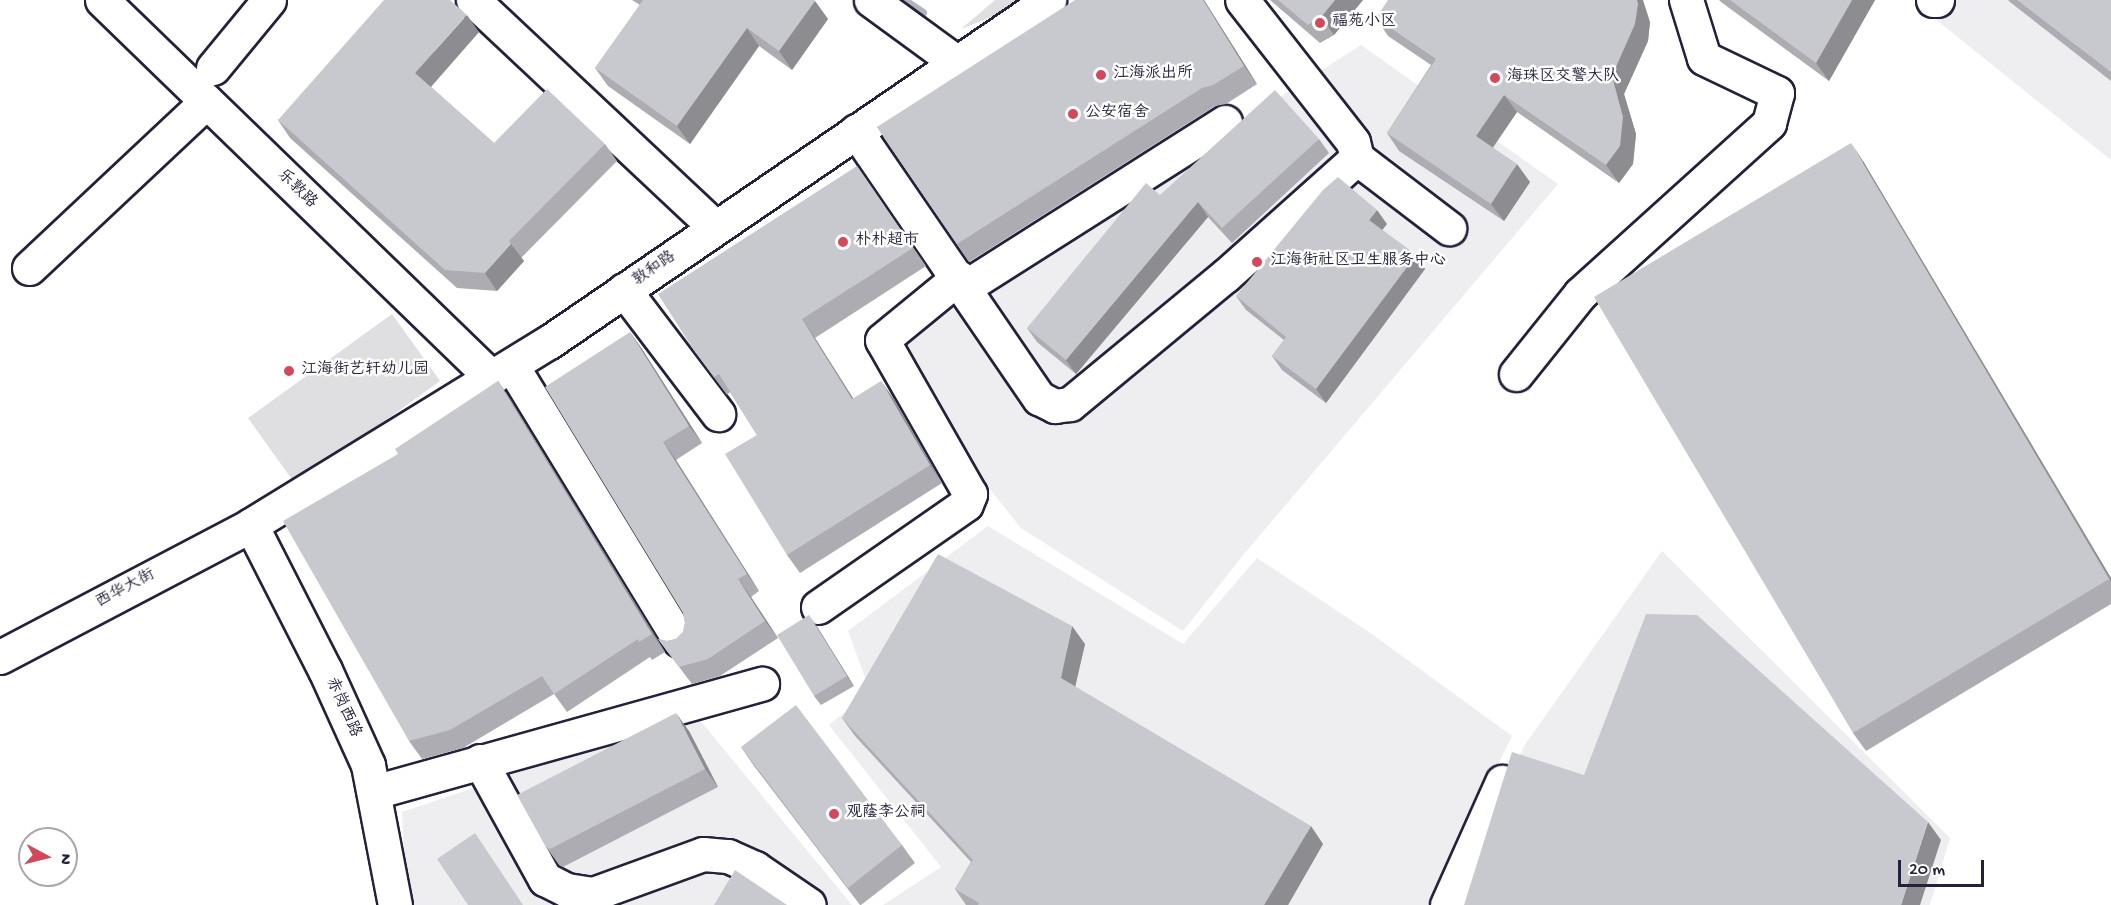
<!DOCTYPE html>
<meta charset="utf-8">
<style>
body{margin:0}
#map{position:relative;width:2111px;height:905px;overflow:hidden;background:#fff;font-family:"Gochi Hand","LXGW WenKai TC",sans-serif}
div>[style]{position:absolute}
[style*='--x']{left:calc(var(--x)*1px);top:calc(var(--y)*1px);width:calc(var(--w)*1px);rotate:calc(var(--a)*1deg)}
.built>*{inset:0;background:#eeeef1}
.green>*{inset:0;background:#dfdfe2}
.stream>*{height:8px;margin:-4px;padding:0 4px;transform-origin:4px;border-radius:4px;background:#b4b4bc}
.roads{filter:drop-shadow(2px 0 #22223b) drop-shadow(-2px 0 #22223b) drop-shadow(0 2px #22223b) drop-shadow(0 -2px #22223b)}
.minor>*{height:33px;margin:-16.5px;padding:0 16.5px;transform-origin:16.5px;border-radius:16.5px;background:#fff}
.wall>*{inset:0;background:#acacb2}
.shaded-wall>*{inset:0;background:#8c8c91}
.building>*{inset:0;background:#c8c8cf}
.dots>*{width:16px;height:16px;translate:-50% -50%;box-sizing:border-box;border:3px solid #fff;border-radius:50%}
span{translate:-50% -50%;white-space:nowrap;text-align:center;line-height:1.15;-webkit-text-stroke:5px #fff;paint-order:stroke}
.poi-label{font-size:16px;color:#22223b}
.left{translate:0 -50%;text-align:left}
.street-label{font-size:16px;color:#22223b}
.north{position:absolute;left:18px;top:827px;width:60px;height:60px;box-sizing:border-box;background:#fff;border:2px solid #a7a7b1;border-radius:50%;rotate:97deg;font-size:16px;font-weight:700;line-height:24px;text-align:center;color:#22223b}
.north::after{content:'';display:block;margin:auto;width:21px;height:27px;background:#d1495b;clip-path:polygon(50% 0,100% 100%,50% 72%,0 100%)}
.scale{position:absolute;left:1898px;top:860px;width:86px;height:27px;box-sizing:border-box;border:3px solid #22223b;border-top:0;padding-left:8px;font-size:18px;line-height:21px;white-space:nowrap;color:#22223b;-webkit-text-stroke:4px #fff;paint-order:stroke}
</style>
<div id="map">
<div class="built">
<div style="clip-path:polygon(1953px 0,2111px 0,2111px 160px,1929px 14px)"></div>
<div style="clip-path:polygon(1361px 45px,1558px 184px,1244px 554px,1183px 631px,1021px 528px,985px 483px,902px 340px)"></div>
<div style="clip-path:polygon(988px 526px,1183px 644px,1257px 558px,1369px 632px,1512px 736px,1429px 905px,883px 905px,941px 867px,829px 725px,870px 691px,848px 631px)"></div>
<div style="clip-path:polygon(1662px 551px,1950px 838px,1930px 905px,1454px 905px,1524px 746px)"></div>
<div style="clip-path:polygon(694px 713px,852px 905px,406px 905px,402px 812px)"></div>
</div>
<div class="green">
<div style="clip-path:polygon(995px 0,1034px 0,961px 29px)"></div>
<div style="clip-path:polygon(392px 314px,440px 381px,296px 485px,248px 418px)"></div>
</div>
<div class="stream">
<div style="--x:904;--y:0;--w:23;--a:34"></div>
</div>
<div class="roads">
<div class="minor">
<div style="--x:102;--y:0;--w:543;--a:44.1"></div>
<div style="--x:473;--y:0;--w:332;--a:43.2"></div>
<div style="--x:871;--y:0;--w:105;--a:36.1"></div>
<div style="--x:1933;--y:0;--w:4;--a:0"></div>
<div style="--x:213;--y:68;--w:88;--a:-50.5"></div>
<div style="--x:856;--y:131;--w:324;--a:55.6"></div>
<div style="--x:1039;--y:398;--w:18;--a:27"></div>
<div style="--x:1055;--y:406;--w:15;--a:-8"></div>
<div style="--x:1070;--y:404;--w:201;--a:-39.6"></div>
<div style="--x:1225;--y:276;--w:177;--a:-41.8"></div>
<div style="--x:1357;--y:158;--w:16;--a:-104"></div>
<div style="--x:1353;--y:142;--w:180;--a:-128"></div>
<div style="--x:1357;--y:158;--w:116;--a:37.3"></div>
<div style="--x:29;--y:268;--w:243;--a:-43.2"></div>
<div style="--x:965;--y:287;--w:308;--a:-32.4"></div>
<div style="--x:624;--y:290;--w:156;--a:52.8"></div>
<div style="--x:512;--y:366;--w:321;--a:58.6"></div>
<div style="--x:1516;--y:374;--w:102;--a:-51.3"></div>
<div style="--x:1580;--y:294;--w:255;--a:-42.1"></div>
<div style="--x:1769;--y:123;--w:31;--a:-75"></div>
<div style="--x:1777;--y:93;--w:81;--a:-154.4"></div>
<div style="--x:1704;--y:58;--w:61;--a:-107.2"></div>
<div style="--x:251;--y:525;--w:163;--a:63"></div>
<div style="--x:325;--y:670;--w:104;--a:65.6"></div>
<div style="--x:368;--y:765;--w:143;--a:79.1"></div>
<div style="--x:818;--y:607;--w:180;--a:-34.8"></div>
<div style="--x:966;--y:504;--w:11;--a:-68"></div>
<div style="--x:970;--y:494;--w:177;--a:-119.7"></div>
<div style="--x:882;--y:340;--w:99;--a:-39.3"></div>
<div style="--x:0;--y:657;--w:284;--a:-27.7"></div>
<div style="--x:251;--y:525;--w:350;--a:-31.6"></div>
<div style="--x:549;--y:342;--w:606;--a:-34.37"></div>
<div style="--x:480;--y:761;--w:135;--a:61.2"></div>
<div style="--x:545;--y:879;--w:25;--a:27"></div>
<div style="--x:567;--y:890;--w:26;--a:9"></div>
<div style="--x:593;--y:894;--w:117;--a:-20"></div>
<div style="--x:703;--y:854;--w:25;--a:5"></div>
<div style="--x:728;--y:856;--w:30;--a:24"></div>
<div style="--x:755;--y:868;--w:65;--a:34.4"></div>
<div style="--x:374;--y:792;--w:403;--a:-15.6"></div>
<div style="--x:1447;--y:905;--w:135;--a:-65.9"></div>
</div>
</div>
<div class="wall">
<div style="clip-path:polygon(632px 0,814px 0,828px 19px,792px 70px,759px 46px,690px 144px,608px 86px,595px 68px,640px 5px)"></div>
<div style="clip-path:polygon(1204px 0,1257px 84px,1226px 104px,1215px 106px,969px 262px,877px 127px)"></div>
<div style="clip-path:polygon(1270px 0,1363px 0,1334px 35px,1320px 43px)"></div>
<div style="clip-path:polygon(1719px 0,1875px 0,1829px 81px,1721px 2px)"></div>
<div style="clip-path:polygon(2008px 0,2111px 0,2111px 81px,2010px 2px)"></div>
<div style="clip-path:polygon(1376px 18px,1650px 22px,1648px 41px,1624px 94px,1636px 134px,1633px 164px,1619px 183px,1517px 112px,1493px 148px,1530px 182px,1504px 221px,1399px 151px,1387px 133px,1431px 65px,1388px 36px)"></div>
<div style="clip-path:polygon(479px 32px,431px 87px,494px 143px,605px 144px,617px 161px,521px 258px,524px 261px,497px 291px,457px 288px,290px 138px,278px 120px)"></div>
<div style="clip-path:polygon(1319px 139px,1329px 153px,1232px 243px,1208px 217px,1076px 374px,1037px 342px,1027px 328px,1160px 195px)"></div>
<div style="clip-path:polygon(1863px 161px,2111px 578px,2111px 604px,1866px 751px,1853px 733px)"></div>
<div style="clip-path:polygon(857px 166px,926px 266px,815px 338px,853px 399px,894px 399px,942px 483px,800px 573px,787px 555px,757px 435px,730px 392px,727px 395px,693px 349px)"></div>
<div style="clip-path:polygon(1387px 224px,1382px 230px,1416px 255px,1425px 269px,1326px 403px,1282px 370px,1272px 356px,1284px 340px,1246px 310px,1236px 296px)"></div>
<div style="clip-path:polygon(630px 332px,642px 349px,702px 443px,676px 460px,759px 591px,751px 597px,778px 638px,720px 676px,692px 684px,658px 639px,667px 641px,676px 639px,683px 632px,685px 623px)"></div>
<div style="clip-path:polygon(498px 381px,510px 399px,665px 652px,652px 660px,650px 657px,567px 712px,554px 694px,463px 748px,422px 759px,409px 741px,398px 454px)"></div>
<div style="clip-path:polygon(816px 625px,854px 686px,821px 705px,814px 696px)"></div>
<div style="clip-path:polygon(1085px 644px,1075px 687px,1323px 844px,1288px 905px,966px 905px,955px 889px,971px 862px,855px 736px,842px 718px)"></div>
<div style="clip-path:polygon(689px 731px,718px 787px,563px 867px,559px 865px,546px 847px)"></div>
<div style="clip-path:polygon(741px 747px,902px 845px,915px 863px,861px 905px,860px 905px,754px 766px)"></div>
</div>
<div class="shaded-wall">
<div style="clip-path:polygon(1203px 0,1204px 0,1257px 84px,1244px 66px)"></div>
<div style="clip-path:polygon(1335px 0,1363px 0,1334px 35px,1321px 17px)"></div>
<div style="clip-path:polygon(1637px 0,1643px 0,1650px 22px,1648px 41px,1624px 94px,1636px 134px,1633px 164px,1619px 183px,1606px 165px,1612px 76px)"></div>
<div style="clip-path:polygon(1852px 0,1875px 0,1829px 81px,1816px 63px)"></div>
<div style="clip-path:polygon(815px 1px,828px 19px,792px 70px,779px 51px)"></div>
<div style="clip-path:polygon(467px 15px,479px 32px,428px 90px,415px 73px)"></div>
<div style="clip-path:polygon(747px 28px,759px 46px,690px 144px,677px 126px)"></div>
<div style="clip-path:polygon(1504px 95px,1517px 112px,1488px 154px,1476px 136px)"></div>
<div style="clip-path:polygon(1851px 143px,1863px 161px,2111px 578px,2111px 581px)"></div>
<div style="clip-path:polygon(1517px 164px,1530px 182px,1504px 221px,1491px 204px)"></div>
<div style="clip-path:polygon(1198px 202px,1208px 217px,1076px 374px,1066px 360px)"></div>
<div style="clip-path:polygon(1377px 210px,1387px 224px,1379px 234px,1369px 220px)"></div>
<div style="clip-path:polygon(511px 244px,524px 261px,497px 291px,485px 273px)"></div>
<div style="clip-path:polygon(1416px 255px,1425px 269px,1326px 403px,1316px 389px)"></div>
<div style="clip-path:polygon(802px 319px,815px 338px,865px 417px,852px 399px)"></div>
<div style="clip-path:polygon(630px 332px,642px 349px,702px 443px,689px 426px)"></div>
<div style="clip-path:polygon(498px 381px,510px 399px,665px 652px,652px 634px)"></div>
<div style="clip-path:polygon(881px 381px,894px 399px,942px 483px,930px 465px)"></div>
<div style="clip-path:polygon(663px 442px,676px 460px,759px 591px,747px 574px)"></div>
<div style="clip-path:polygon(738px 579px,751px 597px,778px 638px,765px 621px)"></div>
<div style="clip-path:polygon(809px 615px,816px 625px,854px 686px,847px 676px)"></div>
<div style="clip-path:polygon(1072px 626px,1085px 644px,1073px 696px,1061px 678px)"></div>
<div style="clip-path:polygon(676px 713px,689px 731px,718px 787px,705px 769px)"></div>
<div style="clip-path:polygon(1928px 822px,1941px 840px,1920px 905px,1901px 905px)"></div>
<div style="clip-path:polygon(1311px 826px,1323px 844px,1288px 905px,1264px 905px)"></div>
</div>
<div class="building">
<div style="clip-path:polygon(384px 0,450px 0,467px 15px,415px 73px,494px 143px,547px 89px,605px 144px,509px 241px,511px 244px,485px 273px,445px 270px,278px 120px)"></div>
<div style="clip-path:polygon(643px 0,814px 0,815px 1px,779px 51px,747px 28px,677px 126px,595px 68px)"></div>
<div style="clip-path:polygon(1075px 0,1203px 0,1244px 66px,1213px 85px,1202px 88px,957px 244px,877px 127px)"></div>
<div style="clip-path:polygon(1278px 0,1335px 0,1321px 17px,1308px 25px)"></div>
<div style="clip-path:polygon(1388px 0,1637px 0,1638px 4px,1635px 24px,1612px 76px,1623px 117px,1620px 146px,1606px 165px,1504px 95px,1476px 136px,1517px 164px,1491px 204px,1387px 133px,1436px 59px,1376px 18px)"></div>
<div style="clip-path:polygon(1730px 0,1852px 0,1816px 63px)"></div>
<div style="clip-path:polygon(2017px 0,2111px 0,2111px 72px)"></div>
<div style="clip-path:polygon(1275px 90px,1319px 139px,1222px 228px,1198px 202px,1066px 360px,1027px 328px,1146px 183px,1160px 195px)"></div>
<div style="clip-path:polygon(1851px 143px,2109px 579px,1853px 733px,1594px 297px)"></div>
<div style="clip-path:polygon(857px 166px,913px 248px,802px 319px,852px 399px,881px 381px,930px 465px,787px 555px,725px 454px,757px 435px,719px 374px,714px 377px,693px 349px,658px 294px)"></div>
<div style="clip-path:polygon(1338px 177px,1377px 210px,1369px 220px,1416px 255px,1316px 389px,1272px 356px,1286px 337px,1236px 296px,1323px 190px)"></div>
<div style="clip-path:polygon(630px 332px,689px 426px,663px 442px,747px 574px,738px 579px,765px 621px,708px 659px,679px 667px,658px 639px,667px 641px,676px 639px,683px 632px,685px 623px,683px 613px,545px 387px)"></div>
<div style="clip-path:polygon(498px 381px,652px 634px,639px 642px,638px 639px,554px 694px,542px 676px,450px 730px,409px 741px,283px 521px,398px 454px,395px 449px)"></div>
<div style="clip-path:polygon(938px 554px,1072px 626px,1061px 678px,1311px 826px,1264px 905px,978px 905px,979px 903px,955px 889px,973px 860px,842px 718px)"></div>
<div style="clip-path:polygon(1646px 614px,1697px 615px,1928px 822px,1901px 905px,1464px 905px,1512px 752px,1584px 775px)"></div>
<div style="clip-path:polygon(809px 615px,847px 676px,814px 696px,777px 635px)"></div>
<div style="clip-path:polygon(796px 705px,902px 845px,848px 888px,741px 747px)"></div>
<div style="clip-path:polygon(676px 713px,705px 769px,550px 849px,546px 847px,517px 795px)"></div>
<div style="clip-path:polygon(475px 833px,523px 905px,468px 905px,437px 859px)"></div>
<div style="clip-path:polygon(735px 870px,787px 905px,714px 905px)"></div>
</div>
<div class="dots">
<div style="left:1320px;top:23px;background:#d1495b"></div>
<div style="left:1101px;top:75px;background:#d1495b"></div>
<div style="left:1495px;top:78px;background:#d1495b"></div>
<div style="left:1073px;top:114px;background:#d1495b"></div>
<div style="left:843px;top:242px;background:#d1495b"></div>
<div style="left:1257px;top:262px;background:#d1495b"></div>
<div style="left:289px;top:371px;background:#d1495b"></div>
<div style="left:834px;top:814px;background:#d1495b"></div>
</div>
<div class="poi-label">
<span class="left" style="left:1332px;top:23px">福苑小区</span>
<span class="left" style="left:1113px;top:75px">江海派出所</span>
<span class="left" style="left:1507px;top:78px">海珠区交警大队</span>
<span class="left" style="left:1085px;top:114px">公安宿舍</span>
<span class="left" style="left:855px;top:242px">朴朴超市</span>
<span class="left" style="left:1270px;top:262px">江海街社区卫生服务中心</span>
<span class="left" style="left:301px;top:371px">江海街艺轩幼儿园</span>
<span class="left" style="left:846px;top:814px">观蔭李公祠</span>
</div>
<div class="street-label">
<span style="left:296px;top:190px;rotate:44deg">乐敦路</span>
<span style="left:655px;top:270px;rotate:-35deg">敦和路</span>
<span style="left:126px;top:590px;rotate:-28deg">西华大街</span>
<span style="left:342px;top:708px;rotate:66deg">赤岗西路</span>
</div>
<div class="north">N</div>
<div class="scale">20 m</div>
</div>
